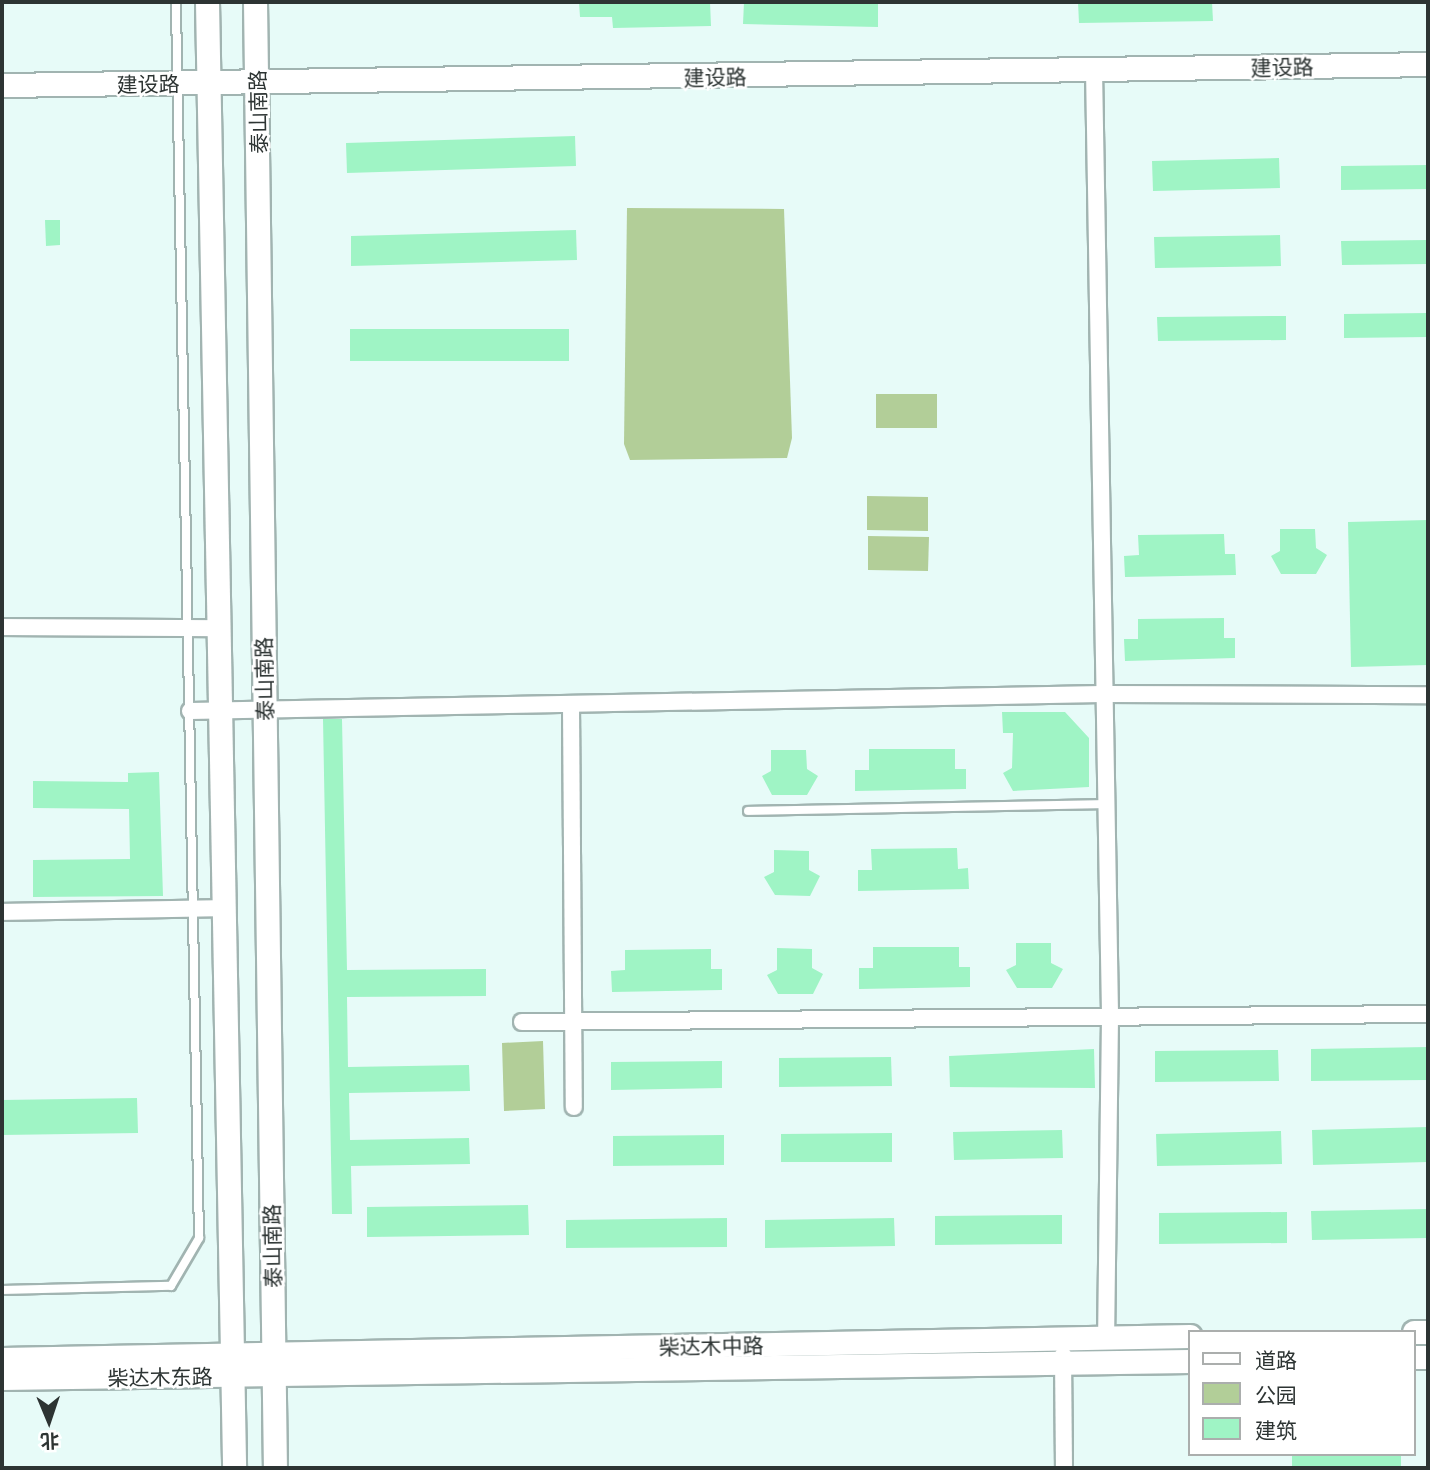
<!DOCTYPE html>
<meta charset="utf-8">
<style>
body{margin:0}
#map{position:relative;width:1430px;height:1470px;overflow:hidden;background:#e7fbf8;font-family:Literata,"Noto Sans SC",serif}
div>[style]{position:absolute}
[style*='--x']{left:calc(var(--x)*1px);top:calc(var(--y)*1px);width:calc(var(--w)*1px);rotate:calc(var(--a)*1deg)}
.green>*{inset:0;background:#b2ce98}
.building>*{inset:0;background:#9ff4c5}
.roads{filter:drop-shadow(2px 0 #a1b4b1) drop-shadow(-2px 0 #a1b4b1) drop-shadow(0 2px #a1b4b1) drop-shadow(0 -2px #a1b4b1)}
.lane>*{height:8px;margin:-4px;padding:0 4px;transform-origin:4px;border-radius:4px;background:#fff}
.street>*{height:16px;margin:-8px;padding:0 8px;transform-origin:8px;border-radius:8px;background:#fff}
.secondary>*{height:23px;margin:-11.5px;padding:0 11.5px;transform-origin:11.5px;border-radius:11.5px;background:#fff}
span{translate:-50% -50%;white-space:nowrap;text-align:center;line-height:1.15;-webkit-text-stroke:5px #fff;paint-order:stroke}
.street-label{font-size:21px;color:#2d3433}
.frame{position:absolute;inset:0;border:4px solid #2d3433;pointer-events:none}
.legend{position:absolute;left:1188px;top:1330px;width:228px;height:126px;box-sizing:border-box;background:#fff;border:2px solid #abaead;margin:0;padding:9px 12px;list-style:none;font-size:21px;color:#2d3433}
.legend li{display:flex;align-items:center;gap:14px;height:35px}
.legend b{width:35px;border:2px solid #abaead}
.north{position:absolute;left:14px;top:1386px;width:70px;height:70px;-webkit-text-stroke:5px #fff;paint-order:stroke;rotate:178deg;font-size:19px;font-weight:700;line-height:28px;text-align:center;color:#2d3433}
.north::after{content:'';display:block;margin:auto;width:24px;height:32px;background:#2d3433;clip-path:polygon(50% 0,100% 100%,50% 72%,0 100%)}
</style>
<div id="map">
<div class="green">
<div style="clip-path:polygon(627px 208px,784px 209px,792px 438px,787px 458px,630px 460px,624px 444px)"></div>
<div style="clip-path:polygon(876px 394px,937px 394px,937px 428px,876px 428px)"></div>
<div style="clip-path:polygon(867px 496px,928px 497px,928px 531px,867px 530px)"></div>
<div style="clip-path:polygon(868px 536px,929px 537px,928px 571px,868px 570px)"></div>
<div style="clip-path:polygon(543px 1041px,545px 1109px,504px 1111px,502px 1043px)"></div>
</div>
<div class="building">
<div style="clip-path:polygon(579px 2px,710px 2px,711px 26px,613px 28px,612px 17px,580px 17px)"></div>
<div style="clip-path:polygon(744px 2px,878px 2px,878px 27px,743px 24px)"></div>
<div style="clip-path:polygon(1078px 2px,1212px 2px,1213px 21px,1079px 23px)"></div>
<div style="clip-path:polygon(575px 136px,576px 166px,347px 173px,346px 143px)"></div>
<div style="clip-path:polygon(1279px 158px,1280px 188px,1153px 191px,1152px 161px)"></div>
<div style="clip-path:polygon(1428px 165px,1428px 189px,1341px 190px,1341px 166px)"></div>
<div style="clip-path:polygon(45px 220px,60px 220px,60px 245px,46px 246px)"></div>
<div style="clip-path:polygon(576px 230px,577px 260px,351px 266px,351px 236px)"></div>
<div style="clip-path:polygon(1280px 235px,1281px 266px,1155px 268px,1154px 237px)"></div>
<div style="clip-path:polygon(1428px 240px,1428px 264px,1342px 265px,1341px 241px)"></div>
<div style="clip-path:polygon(1428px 313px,1428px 337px,1344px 338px,1344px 314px)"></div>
<div style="clip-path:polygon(1286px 316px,1286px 340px,1158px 341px,1157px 317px)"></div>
<div style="clip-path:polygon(350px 329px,569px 329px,569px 361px,350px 361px)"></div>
<div style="clip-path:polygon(1428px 520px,1428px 665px,1351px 667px,1348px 522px)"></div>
<div style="clip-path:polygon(1280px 529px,1315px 529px,1316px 548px,1327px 555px,1316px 574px,1281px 574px,1271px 556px,1280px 551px)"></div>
<div style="clip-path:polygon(1224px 534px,1225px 554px,1235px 554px,1236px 575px,1125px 577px,1124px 556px,1139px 555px,1138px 535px)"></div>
<div style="clip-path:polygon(1224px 618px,1224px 638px,1235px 638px,1235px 658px,1125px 661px,1124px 639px,1138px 639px,1138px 619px)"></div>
<div style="clip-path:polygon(1002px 712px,1065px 712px,1089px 738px,1089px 787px,1013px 791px,1003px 773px,1012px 768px,1013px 733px,1003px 733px)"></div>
<div style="clip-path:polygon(323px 719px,342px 719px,347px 970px,486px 969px,486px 996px,347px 997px,348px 1067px,469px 1065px,470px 1091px,349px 1093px,350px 1140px,469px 1138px,470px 1164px,351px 1166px,352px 1214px,332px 1214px)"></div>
<div style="clip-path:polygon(869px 749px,955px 749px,955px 769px,966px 769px,966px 789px,855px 791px,855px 770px,869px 770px)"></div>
<div style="clip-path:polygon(771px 750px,806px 750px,807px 769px,818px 776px,807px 795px,772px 795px,762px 776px,771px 771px)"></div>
<div style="clip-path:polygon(159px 772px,163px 896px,33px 897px,33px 860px,130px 859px,129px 809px,33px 808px,33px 781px,128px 782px,128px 773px)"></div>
<div style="clip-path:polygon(957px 848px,958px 869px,968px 868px,969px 889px,858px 891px,858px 870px,872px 870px,871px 849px)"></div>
<div style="clip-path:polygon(774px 850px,809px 851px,809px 870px,820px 876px,810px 896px,775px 895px,764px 877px,774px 872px)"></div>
<div style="clip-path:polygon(1016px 943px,1051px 943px,1051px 963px,1063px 969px,1052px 988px,1017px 988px,1006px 970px,1016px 965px)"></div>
<div style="clip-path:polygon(873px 947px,959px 947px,959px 967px,970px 967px,970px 987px,859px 989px,859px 968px,873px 968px)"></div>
<div style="clip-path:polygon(777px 948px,812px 949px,812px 968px,823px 974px,813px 994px,778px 994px,767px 975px,777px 970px)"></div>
<div style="clip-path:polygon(711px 949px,711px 969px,722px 969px,722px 990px,612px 992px,611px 971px,625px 970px,625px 950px)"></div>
<div style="clip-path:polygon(1428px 1047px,1428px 1080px,1311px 1081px,1311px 1049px)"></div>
<div style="clip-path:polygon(1094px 1049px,1095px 1088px,950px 1087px,949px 1056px)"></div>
<div style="clip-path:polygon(1278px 1050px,1279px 1081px,1155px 1082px,1155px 1051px)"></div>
<div style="clip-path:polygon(891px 1057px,892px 1086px,779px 1087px,779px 1058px)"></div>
<div style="clip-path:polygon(722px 1061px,722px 1088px,611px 1090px,611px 1062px)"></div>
<div style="clip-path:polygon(137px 1098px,138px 1133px,2px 1135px,2px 1100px)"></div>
<div style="clip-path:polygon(1428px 1127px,1428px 1162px,1313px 1165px,1312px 1130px)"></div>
<div style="clip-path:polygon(1062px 1130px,1063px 1158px,954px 1160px,953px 1132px)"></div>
<div style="clip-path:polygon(1281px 1131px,1282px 1164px,1157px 1166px,1156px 1134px)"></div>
<div style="clip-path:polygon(892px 1133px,892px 1162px,781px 1162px,781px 1134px)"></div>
<div style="clip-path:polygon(724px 1135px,724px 1165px,613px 1166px,613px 1136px)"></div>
<div style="clip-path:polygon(528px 1205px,529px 1235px,367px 1237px,367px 1207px)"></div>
<div style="clip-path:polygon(1428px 1209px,1428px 1238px,1312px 1240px,1311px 1211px)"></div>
<div style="clip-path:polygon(1287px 1212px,1287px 1243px,1159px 1244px,1159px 1213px)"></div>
<div style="clip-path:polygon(1062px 1215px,1062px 1244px,935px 1245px,935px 1216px)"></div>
<div style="clip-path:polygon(727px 1218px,727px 1247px,566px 1248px,566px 1220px)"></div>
<div style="clip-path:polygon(894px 1218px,895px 1246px,765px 1248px,765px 1220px)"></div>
<div style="clip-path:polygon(1292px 1454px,1401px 1454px,1401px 1468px,1292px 1468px)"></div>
</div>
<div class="roads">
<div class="lane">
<div style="--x:748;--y:811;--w:357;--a:-1.1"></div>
<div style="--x:2;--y:1290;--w:169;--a:-1.4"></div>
<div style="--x:171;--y:1286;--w:56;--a:-59.7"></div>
<div style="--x:199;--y:1238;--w:1236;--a:-91.07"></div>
</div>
<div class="street">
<div style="--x:1094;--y:69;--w:948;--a:89.03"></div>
<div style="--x:1110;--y:1017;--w:320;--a:90.7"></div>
<div style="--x:2;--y:627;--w:216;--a:0.3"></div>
<div style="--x:571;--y:706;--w:401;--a:89.6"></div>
<div style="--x:190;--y:711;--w:912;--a:-1.07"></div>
<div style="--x:1102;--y:694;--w:326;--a:0.2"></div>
<div style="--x:2;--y:912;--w:220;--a:-1"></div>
<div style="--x:522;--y:1022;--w:906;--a:-0.51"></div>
<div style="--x:1063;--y:1355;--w:113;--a:89.5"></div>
</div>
<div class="secondary">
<div style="--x:207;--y:2;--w:1466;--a:88.94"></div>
<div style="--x:255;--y:2;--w:1466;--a:89.22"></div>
<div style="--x:2;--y:85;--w:1426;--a:-0.84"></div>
<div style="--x:1414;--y:1332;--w:14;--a:0"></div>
<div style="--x:1414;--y:1357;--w:14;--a:0"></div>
<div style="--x:2;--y:1359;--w:1188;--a:-1.11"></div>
<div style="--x:2;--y:1378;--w:1188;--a:-0.82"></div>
</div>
</div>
<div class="street-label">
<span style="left:1282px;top:66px;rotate:-1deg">建设路</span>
<span style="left:715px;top:76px;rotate:-1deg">建设路</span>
<span style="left:148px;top:83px;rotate:-1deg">建设路</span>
<span style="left:257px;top:112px;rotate:-91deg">泰山南路</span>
<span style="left:263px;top:679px;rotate:-91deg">泰山南路</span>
<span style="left:271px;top:1246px;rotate:-91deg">泰山南路</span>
<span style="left:711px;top:1345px;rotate:-1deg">柴达木中路</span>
<span style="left:160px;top:1376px;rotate:-1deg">柴达木东路</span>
</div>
<div class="frame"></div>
<ul class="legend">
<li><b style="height:9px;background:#fff"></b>道路</li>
<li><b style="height:19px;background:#b2ce98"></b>公园</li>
<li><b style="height:19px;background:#9ff4c5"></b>建筑</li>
</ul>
<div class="north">北</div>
</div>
